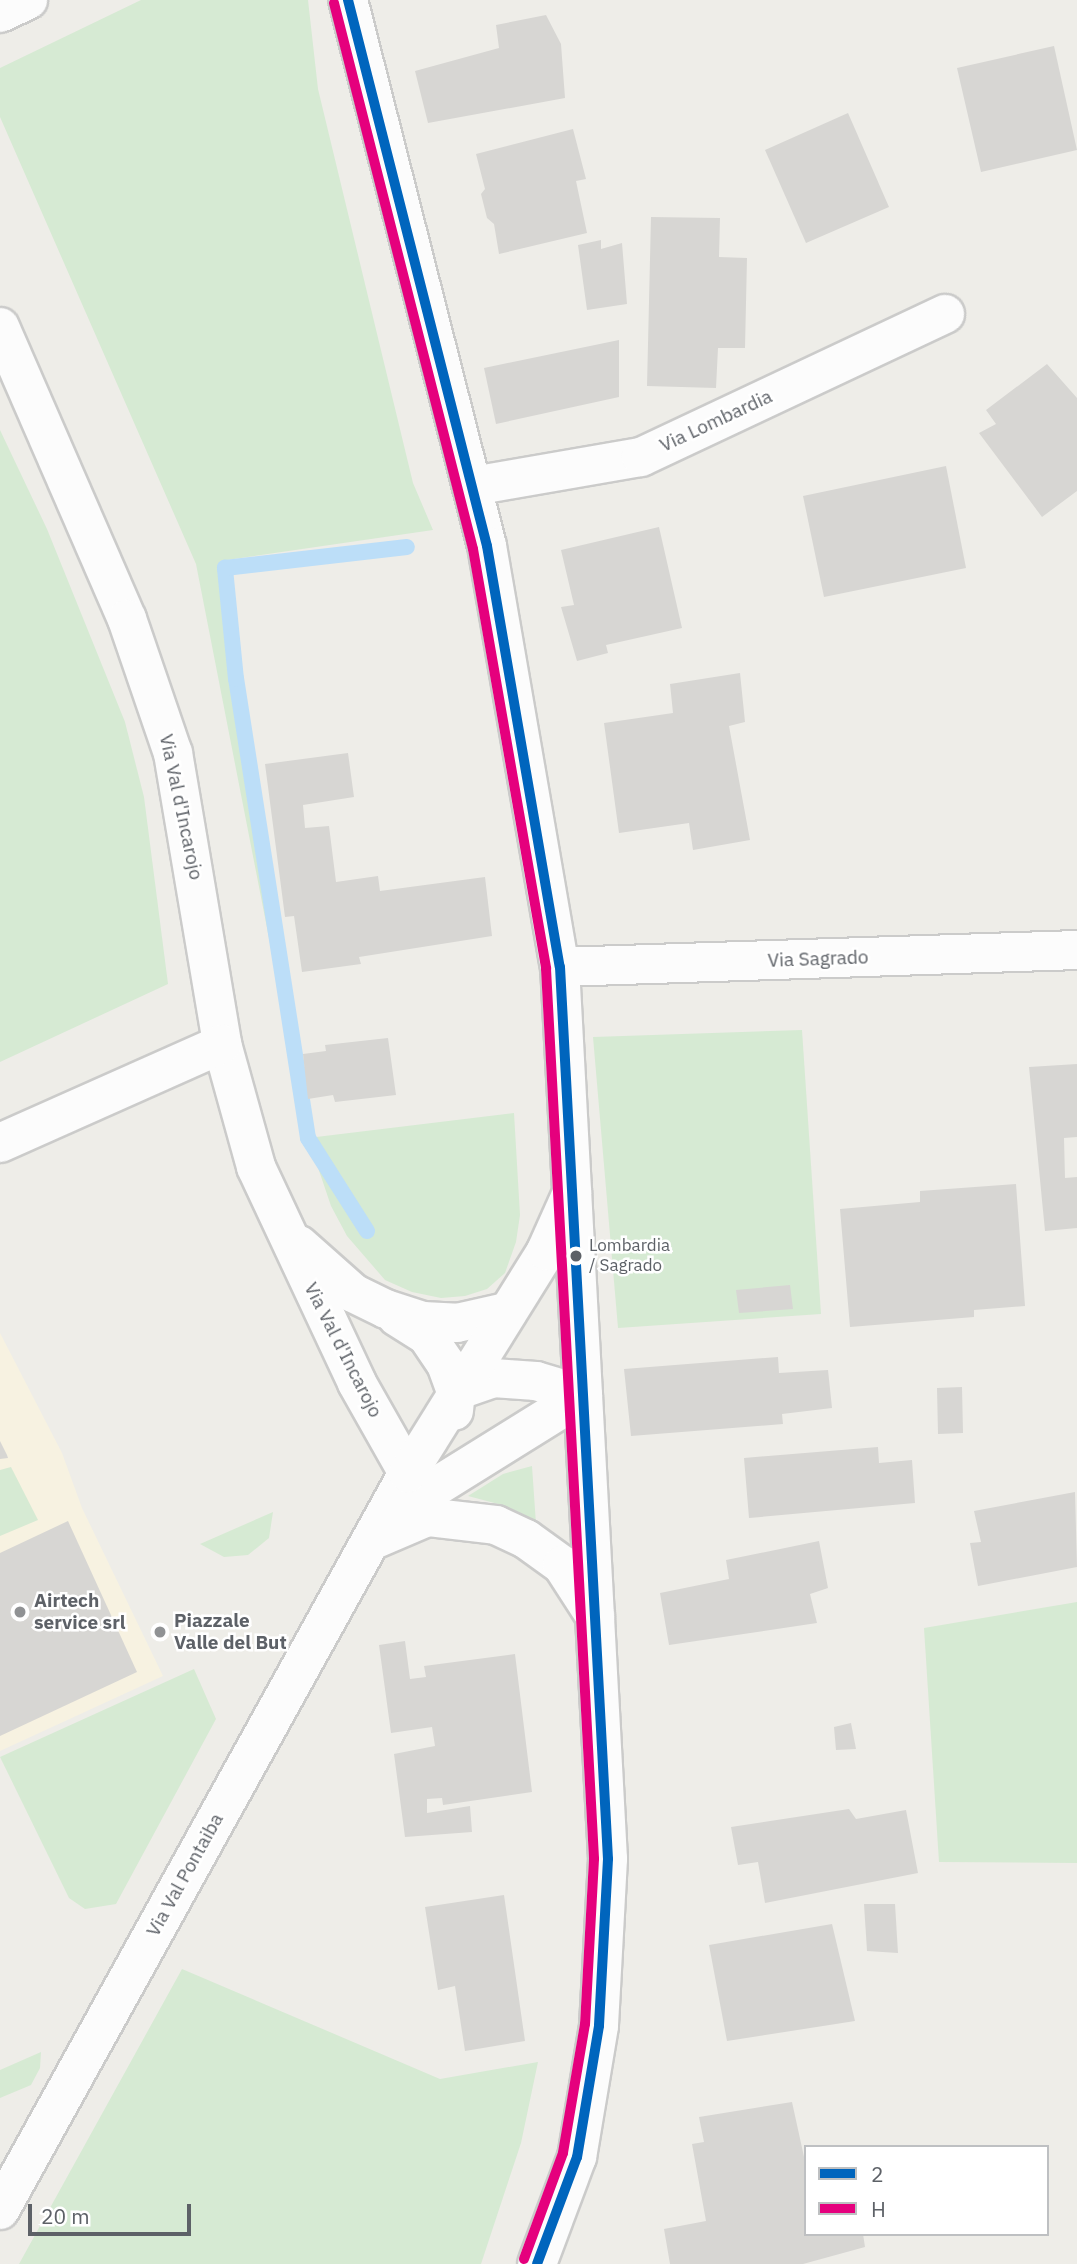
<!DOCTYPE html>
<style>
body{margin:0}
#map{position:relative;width:1077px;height:2264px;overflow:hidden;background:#eeede8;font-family:"IBM Plex Sans",sans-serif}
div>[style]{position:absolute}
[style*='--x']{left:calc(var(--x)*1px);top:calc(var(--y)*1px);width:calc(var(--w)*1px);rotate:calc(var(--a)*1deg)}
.commercial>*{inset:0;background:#f7f2e1}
.green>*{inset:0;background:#d6ead3}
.stream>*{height:16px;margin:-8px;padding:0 8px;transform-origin:8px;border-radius:8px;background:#bcdef8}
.building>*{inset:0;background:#d7d6d3}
.roads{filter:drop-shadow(2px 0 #cbcbca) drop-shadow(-2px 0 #cbcbca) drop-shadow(0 2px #cbcbca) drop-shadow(0 -2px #cbcbca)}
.street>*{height:38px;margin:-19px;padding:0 19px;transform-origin:19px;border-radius:19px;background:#fcfcfc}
.secondary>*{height:38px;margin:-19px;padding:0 19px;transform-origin:19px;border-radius:19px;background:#fcfcfc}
.bus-1>*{height:10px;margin:-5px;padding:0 5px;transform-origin:5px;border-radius:5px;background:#0065bd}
.bus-2>*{height:10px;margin:-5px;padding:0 5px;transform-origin:5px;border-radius:5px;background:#e5007d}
.dots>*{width:19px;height:19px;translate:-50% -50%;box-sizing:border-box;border:4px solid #fff;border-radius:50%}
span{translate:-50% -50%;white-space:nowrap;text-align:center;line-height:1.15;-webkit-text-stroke:5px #fff;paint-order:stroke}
.bus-label{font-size:17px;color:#5d6167}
.left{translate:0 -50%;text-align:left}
.street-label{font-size:19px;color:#5d6167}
.poi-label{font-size:19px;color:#5d6167;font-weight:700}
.legend{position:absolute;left:804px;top:2145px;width:245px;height:91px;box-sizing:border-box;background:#fff;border:2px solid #bec0c2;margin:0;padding:9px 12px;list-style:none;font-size:21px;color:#5d6167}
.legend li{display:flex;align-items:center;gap:14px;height:35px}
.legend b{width:35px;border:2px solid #bec0c2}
.scale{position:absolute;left:28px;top:2204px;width:163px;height:32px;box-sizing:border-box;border:4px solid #5d6167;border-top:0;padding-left:9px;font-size:21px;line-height:24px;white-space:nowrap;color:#5d6167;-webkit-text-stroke:5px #fff;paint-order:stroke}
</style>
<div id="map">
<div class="commercial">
<div style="clip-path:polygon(0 1333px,62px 1453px,82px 1508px,163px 1676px,0 1751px)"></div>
</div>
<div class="green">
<div style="clip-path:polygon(141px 0,308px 0,318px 89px,413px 483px,433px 530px,220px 561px,308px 1138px,514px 1113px,520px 1215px,516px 1242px,505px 1273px,487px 1289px,465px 1296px,441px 1298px,412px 1292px,385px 1280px,347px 1236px,331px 1206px,308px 1138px,196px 564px,0 117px,0 68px)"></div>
<div style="clip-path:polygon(0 430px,47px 529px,125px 722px,144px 797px,168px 984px,0 1062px)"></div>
<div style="clip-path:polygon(802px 1030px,821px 1314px,618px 1328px,593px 1037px)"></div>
<div style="clip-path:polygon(532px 1466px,536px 1524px,502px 1505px,468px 1496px,503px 1474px)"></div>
<div style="clip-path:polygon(11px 1467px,38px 1520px,0 1536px,0 1470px)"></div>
<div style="clip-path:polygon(273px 1512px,269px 1538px,248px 1555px,224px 1557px,200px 1544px)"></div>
<div style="clip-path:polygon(1077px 1602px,1077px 1863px,939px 1862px,924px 1628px)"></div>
<div style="clip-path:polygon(194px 1669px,216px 1719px,116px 1904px,85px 1909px,69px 1898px,0 1757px)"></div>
<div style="clip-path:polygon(182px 1969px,440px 2079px,538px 2062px,521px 2143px,481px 2264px,19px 2264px)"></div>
<div style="clip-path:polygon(41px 2052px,40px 2068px,31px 2085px,0 2098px,0 2070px)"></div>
</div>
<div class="stream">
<div style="--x:367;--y:1231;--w:110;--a:-122.4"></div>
<div style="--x:308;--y:1138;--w:465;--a:-98.9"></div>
<div style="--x:236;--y:679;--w:112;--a:-95.7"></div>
<div style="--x:225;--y:568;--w:183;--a:-6.6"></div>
</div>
<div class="building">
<div style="clip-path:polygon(546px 15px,561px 44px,565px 98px,428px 123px,415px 71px,499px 48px,496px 25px)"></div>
<div style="clip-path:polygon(1054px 46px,1077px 150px,981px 172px,957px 68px)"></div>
<div style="clip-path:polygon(848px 113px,889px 207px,806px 243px,765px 150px)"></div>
<div style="clip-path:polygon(573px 129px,586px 179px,576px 181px,587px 233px,499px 254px,494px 224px,487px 218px,481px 194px,485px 189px,476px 154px)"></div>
<div style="clip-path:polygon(651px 217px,720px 218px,719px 257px,747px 258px,745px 348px,718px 348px,716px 388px,647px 386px)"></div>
<div style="clip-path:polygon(601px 240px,601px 249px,622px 243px,627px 304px,587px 310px,578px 245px)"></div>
<div style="clip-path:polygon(619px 340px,619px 397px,496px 424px,484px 368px)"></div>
<div style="clip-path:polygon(1047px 364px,1077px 398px,1077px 491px,1042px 517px,979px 433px,996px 424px,986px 410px)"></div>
<div style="clip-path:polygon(946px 466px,966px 568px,824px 597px,803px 496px)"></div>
<div style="clip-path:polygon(659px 527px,682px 628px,606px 645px,608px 653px,577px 661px,561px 607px,574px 605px,561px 550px)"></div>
<div style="clip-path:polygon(740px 673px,745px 722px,729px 726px,750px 840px,693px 850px,689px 823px,619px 833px,604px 723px,673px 713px,670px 684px)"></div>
<div style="clip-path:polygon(348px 753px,354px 797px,303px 805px,305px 828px,329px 826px,336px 882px,378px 876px,380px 891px,485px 877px,492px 936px,359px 957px,361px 964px,302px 972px,294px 916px,285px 917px,265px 764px)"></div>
<div style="clip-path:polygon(388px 1038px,396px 1095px,335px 1102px,333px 1095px,308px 1099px,303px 1054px,326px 1051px,325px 1045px)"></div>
<div style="clip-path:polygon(1077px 1064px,1077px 1137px,1064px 1138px,1065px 1178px,1077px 1177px,1077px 1228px,1045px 1231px,1029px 1067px)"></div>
<div style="clip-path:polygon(1016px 1184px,1025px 1306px,974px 1310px,974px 1317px,850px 1327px,840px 1209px,920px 1202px,920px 1191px)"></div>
<div style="clip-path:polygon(790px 1285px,793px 1309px,739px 1313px,736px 1290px)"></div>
<div style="clip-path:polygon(778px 1357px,779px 1373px,828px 1370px,832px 1408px,782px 1414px,783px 1424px,631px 1436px,624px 1369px)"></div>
<div style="clip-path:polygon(962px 1387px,963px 1433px,938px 1434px,937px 1388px)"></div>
<div style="clip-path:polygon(0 1441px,7px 1455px,8px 1458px,0 1459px)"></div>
<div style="clip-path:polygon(878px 1447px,879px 1463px,912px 1460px,915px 1503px,749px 1518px,744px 1458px)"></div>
<div style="clip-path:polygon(1075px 1492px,1077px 1567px,978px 1586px,970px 1543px,981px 1542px,974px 1511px)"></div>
<div style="clip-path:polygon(68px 1521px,137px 1672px,0 1736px,0 1553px)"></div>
<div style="clip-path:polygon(819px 1541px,828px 1588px,810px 1594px,817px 1623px,669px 1645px,660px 1593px,729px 1579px,726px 1560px)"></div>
<div style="clip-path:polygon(405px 1641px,410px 1679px,426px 1677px,424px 1666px,515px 1654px,532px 1792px,443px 1805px,442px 1798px,427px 1799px,427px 1813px,470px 1806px,472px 1832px,405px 1837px,394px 1754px,435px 1746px,432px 1727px,391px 1733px,379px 1645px)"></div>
<div style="clip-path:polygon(851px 1723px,856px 1749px,836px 1750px,834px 1727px)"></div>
<div style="clip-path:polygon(849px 1809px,856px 1819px,906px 1810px,918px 1873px,765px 1903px,758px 1862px,738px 1865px,731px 1827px)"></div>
<div style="clip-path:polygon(504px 1895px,525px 2041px,465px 2051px,455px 1986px,438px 1990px,425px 1907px)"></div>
<div style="clip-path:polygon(864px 1904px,895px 1904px,898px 1953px,867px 1951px)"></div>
<div style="clip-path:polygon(832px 1924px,855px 2021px,727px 2041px,709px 1945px)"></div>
<div style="clip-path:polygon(792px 2102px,806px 2166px,806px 2234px,863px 2234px,865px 2247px,803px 2264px,670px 2264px,664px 2229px,706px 2221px,692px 2144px,704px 2142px,699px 2117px)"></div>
</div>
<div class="roads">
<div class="street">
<div style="--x:0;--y:13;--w:31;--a:-25"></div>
<div style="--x:0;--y:327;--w:318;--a:66.5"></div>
<div style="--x:127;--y:619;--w:142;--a:71.1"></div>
<div style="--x:173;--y:753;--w:295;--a:80.4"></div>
<div style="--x:222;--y:1044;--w:128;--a:74.5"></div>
<div style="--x:256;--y:1167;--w:238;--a:64.9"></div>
<div style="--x:357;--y:1383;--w:103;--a:60.5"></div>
<div style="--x:473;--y:486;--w:170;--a:-9.8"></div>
<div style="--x:641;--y:457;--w:336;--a:-25.2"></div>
<div style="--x:0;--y:1143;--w:243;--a:-24"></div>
<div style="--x:299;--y:1245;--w:72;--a:41.6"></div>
<div style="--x:353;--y:1293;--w:37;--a:26"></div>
<div style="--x:386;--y:1309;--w:39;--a:18"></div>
<div style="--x:423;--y:1321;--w:34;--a:3"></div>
<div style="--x:457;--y:1323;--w:50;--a:-12.7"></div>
<div style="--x:397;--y:1317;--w:36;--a:32"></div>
<div style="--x:427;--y:1336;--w:34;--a:56"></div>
<div style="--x:446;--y:1364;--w:29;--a:70"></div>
<div style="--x:456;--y:1391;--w:20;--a:96"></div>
<div style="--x:456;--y:1391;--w:39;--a:-19"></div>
<div style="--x:493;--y:1378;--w:43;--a:4"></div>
<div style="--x:536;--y:1381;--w:49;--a:16.6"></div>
<div style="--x:391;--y:1523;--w:40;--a:-42"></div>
<div style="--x:421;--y:1496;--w:191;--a:-31.9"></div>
<div style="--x:371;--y:1541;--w:61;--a:-23.2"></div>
<div style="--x:427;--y:1517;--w:69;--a:6.6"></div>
<div style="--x:496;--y:1525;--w:33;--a:25"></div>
<div style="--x:526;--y:1539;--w:44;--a:35.8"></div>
<div style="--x:562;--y:1565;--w:61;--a:57.1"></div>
<div style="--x:0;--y:2210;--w:842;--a:-61.03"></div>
<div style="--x:408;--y:1473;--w:261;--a:-58.1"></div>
<div style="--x:546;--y:1251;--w:64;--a:-65.9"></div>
</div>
<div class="secondary">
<div style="--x:348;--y:0;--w:563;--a:75.72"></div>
<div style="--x:487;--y:546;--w:427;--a:80.2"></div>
<div style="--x:560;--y:967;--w:893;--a:86.92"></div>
<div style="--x:608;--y:1859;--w:167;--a:93.1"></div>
<div style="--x:599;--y:2026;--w:133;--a:99.5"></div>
<div style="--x:577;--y:2157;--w:114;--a:110.5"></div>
<div style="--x:560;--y:967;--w:517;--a:-1.88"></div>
</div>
</div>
<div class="bus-1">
<div style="--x:348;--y:0;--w:563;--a:75.72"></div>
<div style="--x:487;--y:546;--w:427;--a:80.2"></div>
<div style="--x:560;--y:967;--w:893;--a:86.92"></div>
<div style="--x:608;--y:1859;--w:167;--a:93.1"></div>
<div style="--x:599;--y:2026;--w:133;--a:99.5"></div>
<div style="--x:577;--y:2157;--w:114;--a:110.5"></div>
</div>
<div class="bus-2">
<div style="--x:334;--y:3;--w:563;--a:75.72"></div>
<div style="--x:473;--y:549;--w:426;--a:80.1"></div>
<div style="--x:546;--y:969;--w:891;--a:86.91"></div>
<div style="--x:594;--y:1859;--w:165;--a:93.1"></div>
<div style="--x:585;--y:2024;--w:131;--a:99.7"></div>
<div style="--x:563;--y:2153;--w:113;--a:110.2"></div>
</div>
<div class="dots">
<div style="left:576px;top:1256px;background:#5d6167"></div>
<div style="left:20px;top:1612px;background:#909294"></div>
<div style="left:160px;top:1632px;background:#909294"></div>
</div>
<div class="bus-label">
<span class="left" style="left:589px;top:1256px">Lombardia<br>/ Sagrado</span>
</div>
<div class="street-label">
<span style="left:716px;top:421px;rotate:-25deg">Via Lombardia</span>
<span style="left:181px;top:807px;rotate:78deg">Via Val d'Incarojo</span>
<span style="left:818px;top:959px;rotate:-2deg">Via Sagrado</span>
<span style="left:343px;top:1350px;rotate:63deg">Via Val d'Incarojo</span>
<span style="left:185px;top:1875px;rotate:-61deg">Via Val Pontaiba</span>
</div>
<div class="poi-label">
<span class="left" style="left:34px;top:1612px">Airtech<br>service srl</span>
<span class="left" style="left:174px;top:1632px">Piazzale<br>Valle del But</span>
</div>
<ul class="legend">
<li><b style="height:9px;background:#0065bd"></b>2</li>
<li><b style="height:9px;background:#e5007d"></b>H</li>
</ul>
<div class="scale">20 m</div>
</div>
